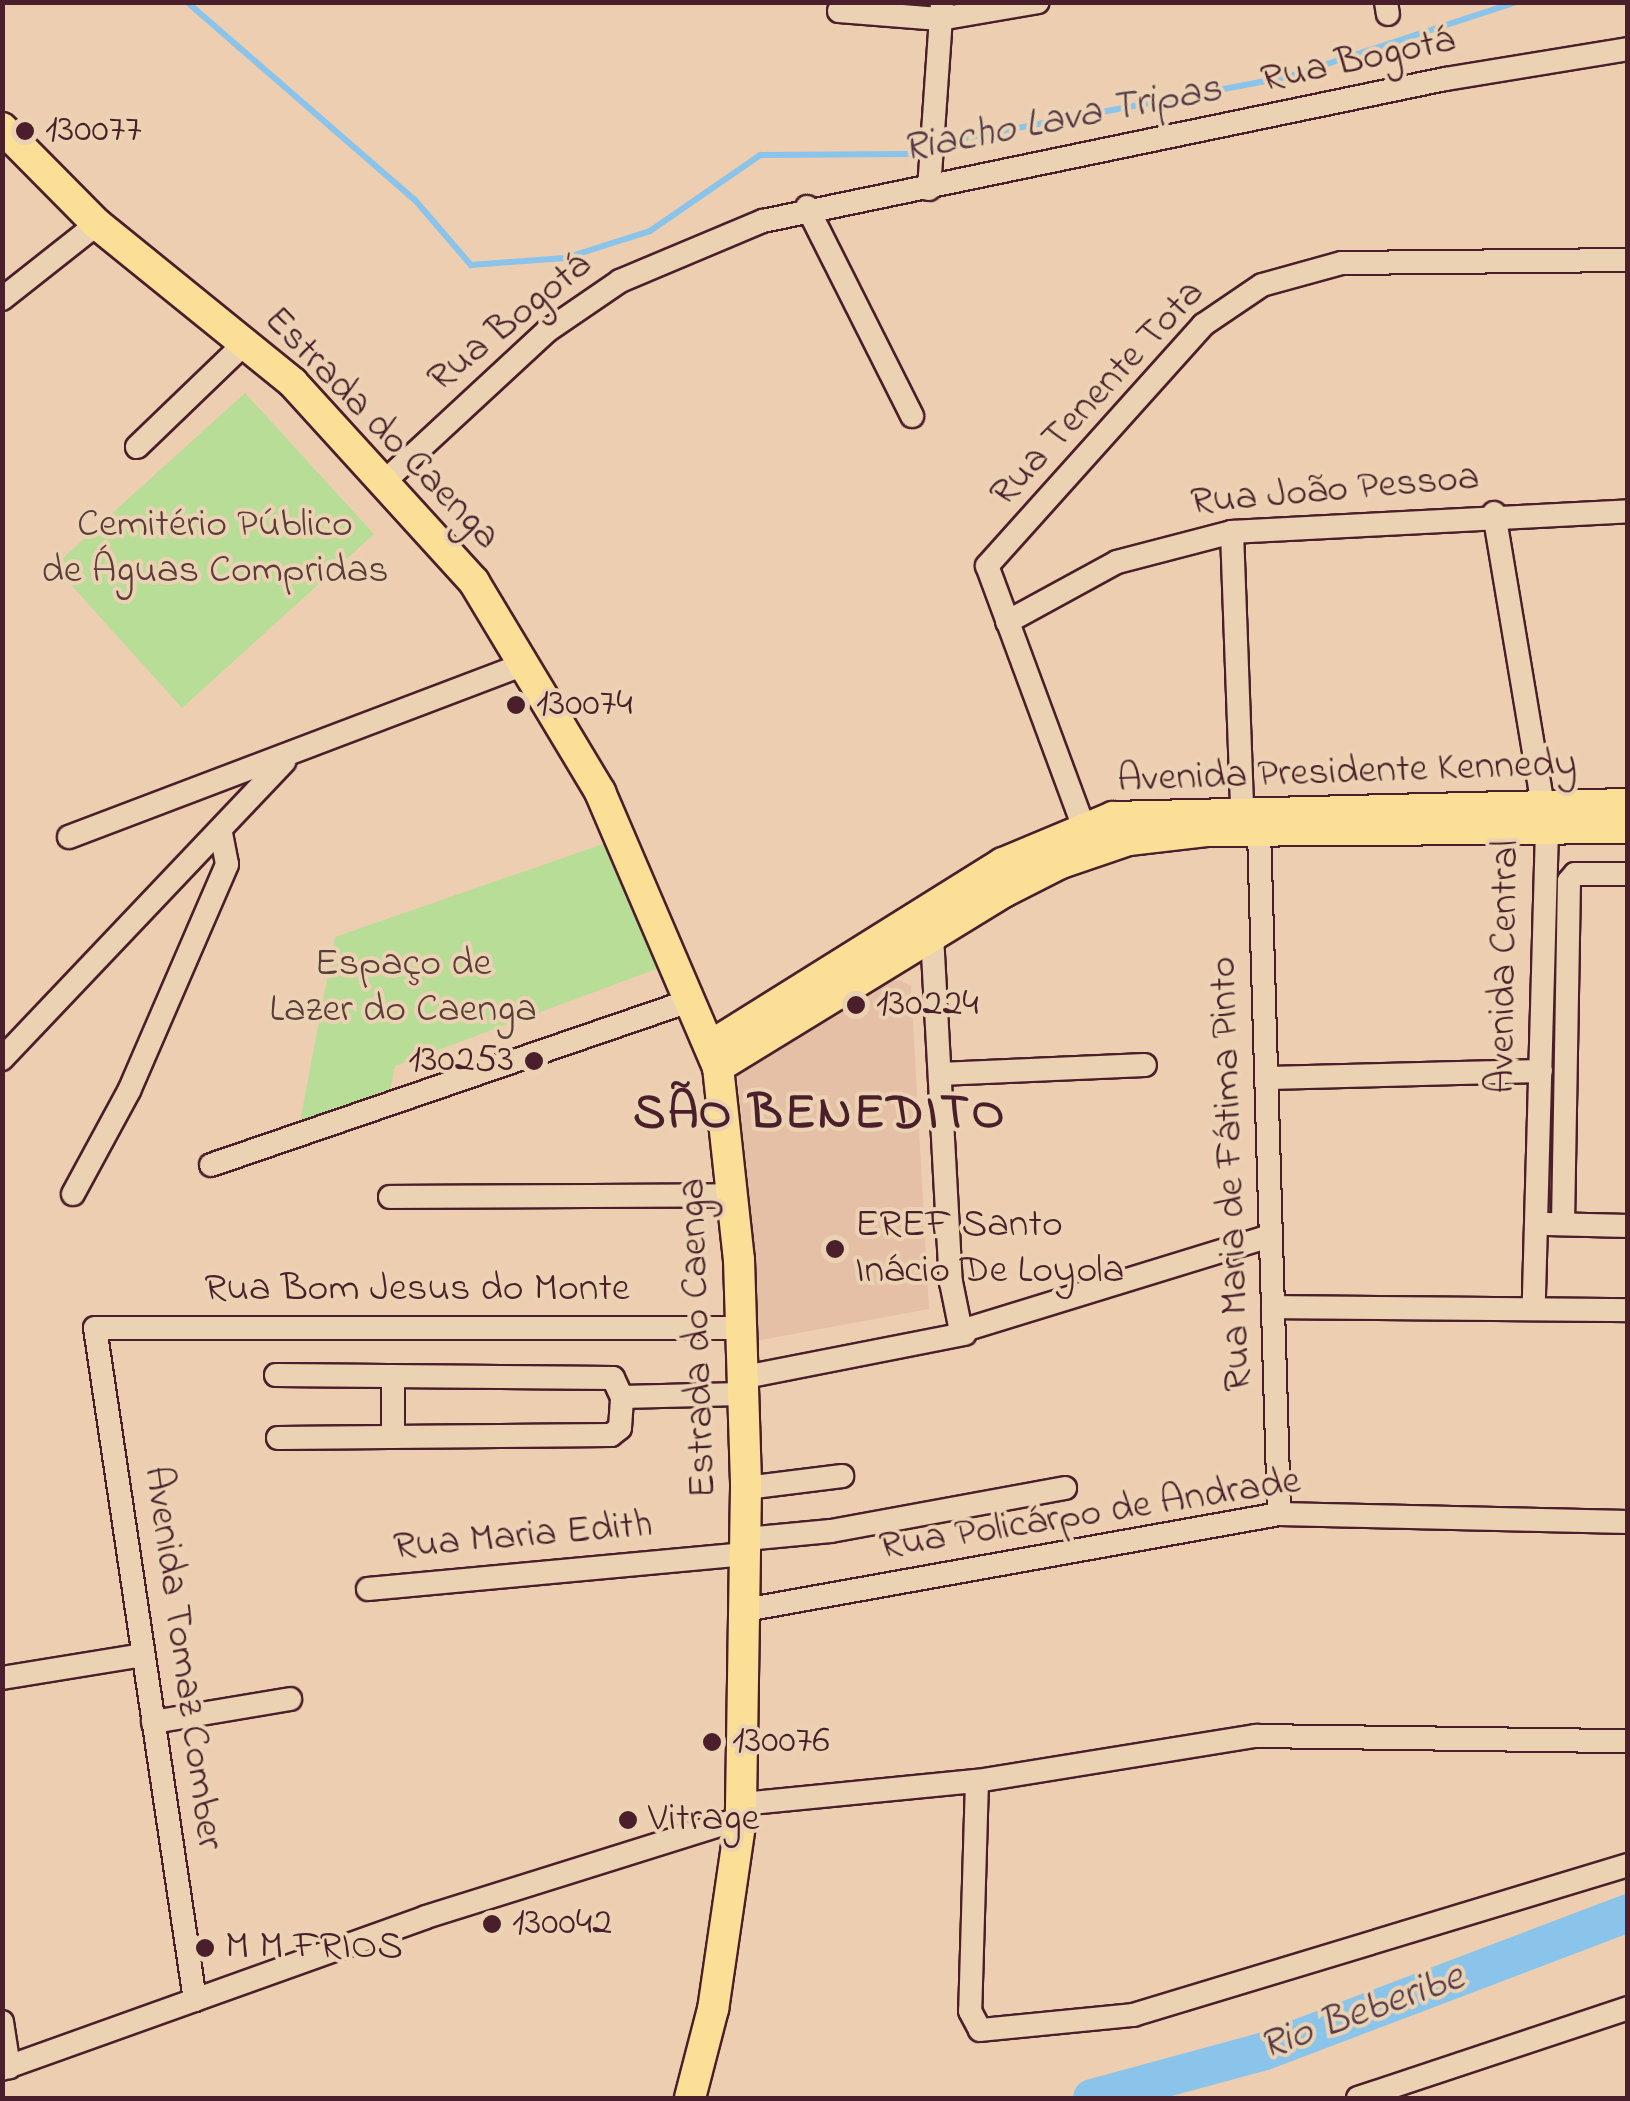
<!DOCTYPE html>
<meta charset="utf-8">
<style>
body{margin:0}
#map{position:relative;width:1630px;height:2101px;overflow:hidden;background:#edceb1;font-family:"Indie Flower",sans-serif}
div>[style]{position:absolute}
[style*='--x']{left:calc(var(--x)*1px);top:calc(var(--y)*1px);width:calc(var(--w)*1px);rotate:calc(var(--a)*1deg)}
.built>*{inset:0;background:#e5c0a6}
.green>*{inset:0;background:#b8dd97}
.stream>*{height:6px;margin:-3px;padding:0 3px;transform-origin:3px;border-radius:3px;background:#8ac4ea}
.river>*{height:38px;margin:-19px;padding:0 19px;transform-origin:19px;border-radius:19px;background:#8ac4ea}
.roads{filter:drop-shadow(2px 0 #4a1f2b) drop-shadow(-2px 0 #4a1f2b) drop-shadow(0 2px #4a1f2b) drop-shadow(0 -2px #4a1f2b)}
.minor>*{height:22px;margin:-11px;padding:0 11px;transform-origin:11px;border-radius:11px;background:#ebd2b3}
.major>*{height:30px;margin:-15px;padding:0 15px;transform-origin:15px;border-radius:15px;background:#fbdf96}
.dots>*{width:28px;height:28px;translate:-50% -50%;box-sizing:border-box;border:5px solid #ebd2b3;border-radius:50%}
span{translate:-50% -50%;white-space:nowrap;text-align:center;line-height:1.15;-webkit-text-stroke:8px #ebd2b3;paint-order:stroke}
.street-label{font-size:40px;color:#4a1f2b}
.poi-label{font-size:40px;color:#4a1f2b}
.left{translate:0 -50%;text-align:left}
.right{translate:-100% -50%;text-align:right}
.park-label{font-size:40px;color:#5a3c3b}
.water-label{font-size:42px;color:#543848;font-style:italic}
.district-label{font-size:50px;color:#4a1f2b;font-weight:700;letter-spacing:2.5px}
.frame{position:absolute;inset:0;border:5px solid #4a1f2b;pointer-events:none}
</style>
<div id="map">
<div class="built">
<div style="clip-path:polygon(899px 980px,911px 986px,929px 1309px,750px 1342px,738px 1074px,880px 984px)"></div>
</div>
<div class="green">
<div style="clip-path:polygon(245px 393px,374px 534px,182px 708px,54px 566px)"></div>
<div style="clip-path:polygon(606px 843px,659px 968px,395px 1066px,389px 1097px,299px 1127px,335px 937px)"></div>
</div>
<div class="stream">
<div style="--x:187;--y:2;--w:302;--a:41"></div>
<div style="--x:415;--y:200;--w:86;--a:49.3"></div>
<div style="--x:471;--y:265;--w:94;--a:-4.3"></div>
<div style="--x:565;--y:258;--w:89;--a:-17.6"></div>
<div style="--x:650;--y:231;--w:134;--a:-34.6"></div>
<div style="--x:760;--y:155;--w:148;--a:-0.4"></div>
<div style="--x:908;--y:154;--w:37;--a:-19"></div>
<div style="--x:943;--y:142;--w:350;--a:-10.7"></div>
<div style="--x:1287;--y:77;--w:241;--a:-18.1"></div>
</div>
<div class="river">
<div style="--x:1092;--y:2098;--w:179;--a:-15.2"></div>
<div style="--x:1265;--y:2051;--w:388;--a:-20.8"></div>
</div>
<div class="roads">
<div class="minor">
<div style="--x:1386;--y:2;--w:12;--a:81"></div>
<div style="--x:839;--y:11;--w:101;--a:4.5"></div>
<div style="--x:940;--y:19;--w:99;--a:-9.8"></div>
<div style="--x:929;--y:189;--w:187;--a:-86"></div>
<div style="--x:807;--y:207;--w:234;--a:63.3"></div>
<div style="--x:2;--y:299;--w:121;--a:-38.3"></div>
<div style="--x:137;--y:447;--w:151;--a:-43.9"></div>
<div style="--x:385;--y:481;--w:221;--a:-42.8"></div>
<div style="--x:547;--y:331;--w:88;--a:-34.4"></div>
<div style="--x:620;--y:281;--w:155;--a:-22.8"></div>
<div style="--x:763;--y:221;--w:697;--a:-11.76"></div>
<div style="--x:1445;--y:79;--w:185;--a:-9.3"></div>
<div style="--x:1494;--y:513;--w:320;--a:80.5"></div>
<div style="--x:1547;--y:829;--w:477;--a:91.6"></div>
<div style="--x:1232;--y:532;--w:278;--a:87.9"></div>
<div style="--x:1007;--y:622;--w:125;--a:-28.6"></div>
<div style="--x:1117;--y:562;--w:119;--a:-14.6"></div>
<div style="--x:1232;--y:532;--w:397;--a:-3"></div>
<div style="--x:1083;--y:825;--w:276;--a:-110.3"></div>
<div style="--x:987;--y:566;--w:324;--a:-48.1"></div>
<div style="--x:1203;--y:325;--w:71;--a:-34.1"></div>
<div style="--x:1262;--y:285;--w:83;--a:-15.4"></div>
<div style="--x:1342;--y:263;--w:286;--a:-0.6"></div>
<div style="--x:1259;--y:831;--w:683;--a:88.32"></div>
<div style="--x:69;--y:837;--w:489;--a:-20.8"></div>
<div style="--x:932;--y:935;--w:348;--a:86.9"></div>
<div style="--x:951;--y:1282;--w:50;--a:78.5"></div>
<div style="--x:961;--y:1331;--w:320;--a:-17.1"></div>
<div style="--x:2;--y:1059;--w:410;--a:-46.5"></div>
<div style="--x:940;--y:1074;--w:205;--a:-2.5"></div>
<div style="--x:1269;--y:1078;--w:272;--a:-1.5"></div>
<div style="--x:211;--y:1165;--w:509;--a:-18.93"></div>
<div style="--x:73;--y:1194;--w:117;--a:-61.5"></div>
<div style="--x:129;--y:1091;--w:247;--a:-66.6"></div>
<div style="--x:227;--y:864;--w:32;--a:-101"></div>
<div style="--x:390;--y:1197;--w:345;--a:-0.3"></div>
<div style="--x:1548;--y:1224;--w:80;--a:1.4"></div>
<div style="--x:1563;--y:1224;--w:343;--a:-89"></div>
<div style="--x:1569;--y:881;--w:9;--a:-49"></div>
<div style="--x:1575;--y:874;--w:53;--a:0"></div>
<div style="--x:1273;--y:1307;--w:355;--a:0.5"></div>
<div style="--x:276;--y:1375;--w:337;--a:0.5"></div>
<div style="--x:613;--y:1378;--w:21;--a:65"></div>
<div style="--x:393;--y:1376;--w:61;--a:90"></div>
<div style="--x:740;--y:1378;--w:229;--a:-11.1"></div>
<div style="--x:278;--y:1438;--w:333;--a:-0.5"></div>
<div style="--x:611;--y:1435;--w:11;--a:-38"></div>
<div style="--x:620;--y:1428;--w:31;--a:-86"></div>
<div style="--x:622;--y:1397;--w:119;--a:-1.4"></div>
<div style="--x:746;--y:1488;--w:97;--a:-7.1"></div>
<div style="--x:746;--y:1539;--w:85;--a:-5.4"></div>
<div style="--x:831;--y:1531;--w:238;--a:-10.4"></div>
<div style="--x:368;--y:1589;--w:379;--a:-5.3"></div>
<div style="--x:745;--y:1610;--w:543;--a:-10.19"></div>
<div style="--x:1279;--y:1514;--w:349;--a:1.3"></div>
<div style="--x:2;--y:1678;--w:142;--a:-9.3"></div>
<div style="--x:153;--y:1722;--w:139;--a:-9.5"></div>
<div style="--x:977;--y:1781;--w:230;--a:91.7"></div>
<div style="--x:970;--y:2011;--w:21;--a:62"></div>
<div style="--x:980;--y:2030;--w:154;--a:-5.6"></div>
<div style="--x:1133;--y:2015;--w:517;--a:-16.86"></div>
<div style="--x:741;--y:1804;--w:237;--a:-5.6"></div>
<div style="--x:977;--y:1781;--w:283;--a:-9.2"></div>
<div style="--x:1256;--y:1736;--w:372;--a:0.8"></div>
<div style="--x:195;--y:2000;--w:679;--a:-98.46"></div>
<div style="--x:95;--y:1328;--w:645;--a:0"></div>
<div style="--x:2;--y:2022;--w:46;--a:81.2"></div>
<div style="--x:2;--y:2069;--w:450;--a:-19.7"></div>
<div style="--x:426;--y:1917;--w:330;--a:-17.4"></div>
<div style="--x:1358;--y:2098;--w:285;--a:-18.4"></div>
</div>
<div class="major">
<div style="--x:2;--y:128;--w:135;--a:45.3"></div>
<div style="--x:97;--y:224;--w:252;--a:39"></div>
<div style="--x:293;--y:383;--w:269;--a:47.7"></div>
<div style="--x:474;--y:582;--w:245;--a:59"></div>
<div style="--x:600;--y:792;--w:299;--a:66.8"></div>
<div style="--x:718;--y:1067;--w:194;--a:83.8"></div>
<div style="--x:739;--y:1260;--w:228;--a:88.2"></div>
<div style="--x:746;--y:1488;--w:330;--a:90.9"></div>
<div style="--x:741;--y:1818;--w:193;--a:98.3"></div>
<div style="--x:713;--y:2009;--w:92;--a:104.5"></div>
<div style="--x:710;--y:1046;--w:345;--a:-32"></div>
<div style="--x:1003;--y:863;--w:119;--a:-22.7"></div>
<div style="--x:1113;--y:817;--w:515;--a:-1.45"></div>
<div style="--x:718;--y:1067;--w:335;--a:-31.5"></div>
<div style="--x:1004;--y:892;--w:64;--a:-27"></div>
<div style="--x:1061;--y:863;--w:72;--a:-18.7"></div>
<div style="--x:1129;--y:840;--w:80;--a:-6.5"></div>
<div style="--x:1208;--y:831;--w:420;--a:-0.4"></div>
</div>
</div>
<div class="dots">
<div style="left:25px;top:131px;background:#4a1f2b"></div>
<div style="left:516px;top:705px;background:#4a1f2b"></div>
<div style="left:856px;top:1005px;background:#4a1f2b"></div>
<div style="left:534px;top:1061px;background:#4a1f2b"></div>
<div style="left:835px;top:1249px;background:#4a1f2b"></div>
<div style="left:712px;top:1742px;background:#4a1f2b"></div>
<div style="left:628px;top:1820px;background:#4a1f2b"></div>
<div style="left:492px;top:1924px;background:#4a1f2b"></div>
<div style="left:205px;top:1948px;background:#4a1f2b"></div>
</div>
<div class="street-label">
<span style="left:1358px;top:61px;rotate:-12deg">Rua Bogotá</span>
<span style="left:510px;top:323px;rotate:-39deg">Rua Bogotá</span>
<span style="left:1098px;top:394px;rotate:-47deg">Rua Tenente Tota</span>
<span style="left:381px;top:429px;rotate:46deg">Estrada do Caenga</span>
<span style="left:1335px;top:491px;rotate:-5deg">Rua João Pessoa</span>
<span style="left:1347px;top:773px;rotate:-2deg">Avenida Presidente Kennedy</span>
<span style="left:1505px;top:967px;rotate:-89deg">Avenida Central</span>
<span style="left:1232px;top:1174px;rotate:-92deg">Rua Maria de Fátima Pinto</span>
<span style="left:417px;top:1290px">Rua Bom Jesus do Monte</span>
<span style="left:699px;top:1338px;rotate:-92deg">Estrada do Caenga</span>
<span style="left:1090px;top:1515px;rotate:-9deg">Rua Policárpo de Andrade</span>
<span style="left:523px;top:1537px;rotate:-5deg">Rua Maria Edith</span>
<span style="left:182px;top:1658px;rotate:82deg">Avenida Tomaz Comber</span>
</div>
<div class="poi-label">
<span class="left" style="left:45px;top:131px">130077</span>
<span class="left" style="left:536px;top:705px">130074</span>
<span class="left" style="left:876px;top:1005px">130224</span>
<span class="right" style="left:514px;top:1061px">130253</span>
<span class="left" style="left:855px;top:1249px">EREF Santo<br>Inácio De Loyola</span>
<span class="left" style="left:732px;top:1742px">130076</span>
<span class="left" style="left:648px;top:1820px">Vitrage</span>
<span class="left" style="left:512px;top:1924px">130042</span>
<span class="left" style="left:225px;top:1948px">M M FRIOS</span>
</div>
<div class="park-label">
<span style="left:215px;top:549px">Cemitério Público<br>de Águas Compridas</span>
<span style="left:403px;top:988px">Espaço de<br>Lazer do Caenga</span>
</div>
<div class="water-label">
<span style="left:1062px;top:120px;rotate:-11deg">Riacho Lava Tripas</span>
<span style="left:1362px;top:2013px;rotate:-20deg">Rio Beberibe</span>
</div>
<div class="district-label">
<span style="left:820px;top:1115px">SÃO BENEDITO</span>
</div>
<div class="frame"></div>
</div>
